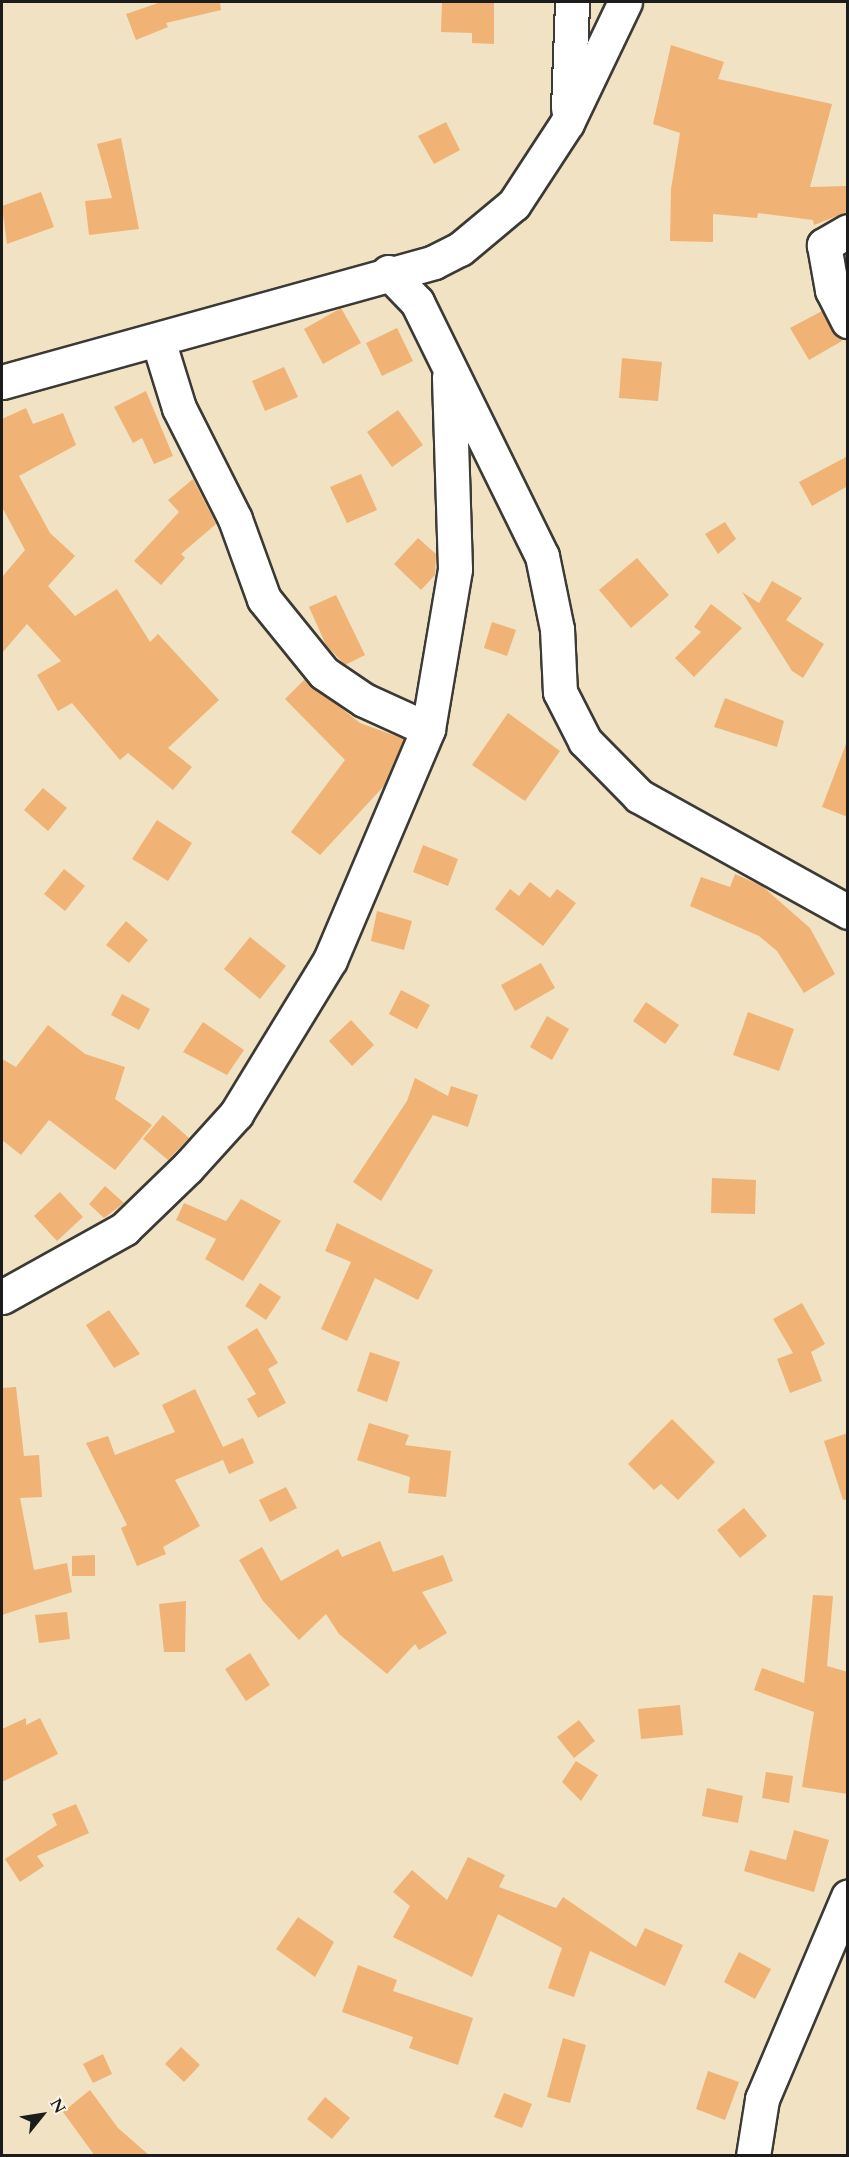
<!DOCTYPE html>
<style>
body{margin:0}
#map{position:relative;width:849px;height:2157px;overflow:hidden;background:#f0e2c3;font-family:Cardo,serif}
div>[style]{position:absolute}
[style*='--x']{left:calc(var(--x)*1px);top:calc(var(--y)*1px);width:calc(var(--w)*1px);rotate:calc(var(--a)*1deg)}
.building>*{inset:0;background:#f0b375}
.roads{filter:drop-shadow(2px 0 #3c3a35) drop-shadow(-2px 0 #3c3a35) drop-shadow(0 2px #3c3a35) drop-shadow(0 -2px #3c3a35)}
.minor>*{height:33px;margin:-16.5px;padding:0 16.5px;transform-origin:16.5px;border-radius:16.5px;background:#fff}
.tertiary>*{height:33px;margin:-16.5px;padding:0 16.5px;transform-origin:16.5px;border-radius:16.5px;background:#fff}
span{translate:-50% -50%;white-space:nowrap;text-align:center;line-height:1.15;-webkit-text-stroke:6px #fcf5e5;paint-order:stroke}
.frame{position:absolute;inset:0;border:3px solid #1c1c1c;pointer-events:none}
.north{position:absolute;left:12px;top:2085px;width:60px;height:60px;-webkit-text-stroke:4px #fcf5e5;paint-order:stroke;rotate:60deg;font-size:16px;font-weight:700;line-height:24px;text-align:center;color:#1c1c1c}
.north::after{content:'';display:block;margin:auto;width:21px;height:27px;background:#1c1c1c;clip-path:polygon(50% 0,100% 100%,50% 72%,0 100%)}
</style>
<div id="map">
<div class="building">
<div style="clip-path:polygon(161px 2px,220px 2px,221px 10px,166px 23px,168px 27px,136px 40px,126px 14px)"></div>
<div style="clip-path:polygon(442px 2px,494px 2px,494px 44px,472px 43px,472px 33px,441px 32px)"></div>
<div style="clip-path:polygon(671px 45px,724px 62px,718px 79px,832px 104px,810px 187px,846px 186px,847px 212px,814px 225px,813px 220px,758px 213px,757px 218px,713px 214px,713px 242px,670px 241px,671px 189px,680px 133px,653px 124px)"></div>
<div style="clip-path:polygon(446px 122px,460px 150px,434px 164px,418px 136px)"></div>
<div style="clip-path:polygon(121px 138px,139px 229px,89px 235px,85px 201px,112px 198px,97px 144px)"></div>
<div style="clip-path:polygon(41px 192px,54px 227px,7px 244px,2px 206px)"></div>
<div style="clip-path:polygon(341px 308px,361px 343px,323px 364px,304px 329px)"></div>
<div style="clip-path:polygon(822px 311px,842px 341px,809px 360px,790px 328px)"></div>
<div style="clip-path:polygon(397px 328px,413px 361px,382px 376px,366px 343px)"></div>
<div style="clip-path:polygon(622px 358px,662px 362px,658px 401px,619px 398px)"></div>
<div style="clip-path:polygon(284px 367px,298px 397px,265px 411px,252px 381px)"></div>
<div style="clip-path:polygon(146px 391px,173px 456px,154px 464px,142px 438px,133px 443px,114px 407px)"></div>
<div style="clip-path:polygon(26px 408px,33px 424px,63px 413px,76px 445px,19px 476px,50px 533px,75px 556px,48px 586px,75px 616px,117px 589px,150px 642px,158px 634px,219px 700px,168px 748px,192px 767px,173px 790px,128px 753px,120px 760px,72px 703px,58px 711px,37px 675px,61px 661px,27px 624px,2px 653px,2px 577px,25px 550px,2px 507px,2px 419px)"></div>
<div style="clip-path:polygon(398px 410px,423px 445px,392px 467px,367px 432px)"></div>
<div style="clip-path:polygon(848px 456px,848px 486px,812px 506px,799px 482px)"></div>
<div style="clip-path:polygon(361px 474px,377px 510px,347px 523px,330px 487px)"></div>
<div style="clip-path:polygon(193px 479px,216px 524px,181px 554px,185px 558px,161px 585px,134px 561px,179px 512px,168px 500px)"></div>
<div style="clip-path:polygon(725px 522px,736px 539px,718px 554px,705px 534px)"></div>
<div style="clip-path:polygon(418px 538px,436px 554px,435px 575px,421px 590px,394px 564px)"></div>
<div style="clip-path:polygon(637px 558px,669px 595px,631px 628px,599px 590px)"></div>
<div style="clip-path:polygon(772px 581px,802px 598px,786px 620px,824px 644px,803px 678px,792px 671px,742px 592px,759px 603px)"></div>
<div style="clip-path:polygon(336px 595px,365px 655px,345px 665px,326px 645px,309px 607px)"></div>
<div style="clip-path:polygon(711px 604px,742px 628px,694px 677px,675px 658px,701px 632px,694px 627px)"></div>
<div style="clip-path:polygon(492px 622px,516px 630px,507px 656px,484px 648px)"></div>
<div style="clip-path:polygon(305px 679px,360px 723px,404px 739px,384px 786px,320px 855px,291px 832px,345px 760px,285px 699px)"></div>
<div style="clip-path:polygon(725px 698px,784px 721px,777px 747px,714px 727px)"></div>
<div style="clip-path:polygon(508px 713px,560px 751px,525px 801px,472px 765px)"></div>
<div style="clip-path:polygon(846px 744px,848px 744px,848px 817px,822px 807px)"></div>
<div style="clip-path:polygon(43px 788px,67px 808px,48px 831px,24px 810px)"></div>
<div style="clip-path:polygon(157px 820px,192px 843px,168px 881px,132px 859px)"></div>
<div style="clip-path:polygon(423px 845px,458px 859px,448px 886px,413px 872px)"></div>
<div style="clip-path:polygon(64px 869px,85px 886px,65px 911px,44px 894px)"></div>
<div style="clip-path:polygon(735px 874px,762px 886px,810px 928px,835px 974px,804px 993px,777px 951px,759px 936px,690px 906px,701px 877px,730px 887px)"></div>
<div style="clip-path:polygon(530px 882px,550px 898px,557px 889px,576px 903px,543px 946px,495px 909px,510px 889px,519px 896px)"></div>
<div style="clip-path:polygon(377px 911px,412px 921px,404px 950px,371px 941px)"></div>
<div style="clip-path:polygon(126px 921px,148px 940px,129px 963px,106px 945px)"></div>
<div style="clip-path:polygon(250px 937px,286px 966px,260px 999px,224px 969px)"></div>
<div style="clip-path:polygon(541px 963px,555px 988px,515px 1011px,501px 985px)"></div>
<div style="clip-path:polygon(401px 990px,430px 1005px,417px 1029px,389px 1014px)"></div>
<div style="clip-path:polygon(122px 994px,150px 1009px,139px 1030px,111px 1015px)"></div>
<div style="clip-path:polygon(646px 1002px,679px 1025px,665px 1044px,633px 1021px)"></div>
<div style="clip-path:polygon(748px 1012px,794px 1029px,779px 1071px,733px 1055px)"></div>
<div style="clip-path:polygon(547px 1016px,569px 1029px,552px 1060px,530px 1047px)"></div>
<div style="clip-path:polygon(351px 1020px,374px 1045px,352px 1066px,329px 1041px)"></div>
<div style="clip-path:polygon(203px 1022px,244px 1050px,227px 1075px,183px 1052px)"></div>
<div style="clip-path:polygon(48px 1025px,85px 1054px,125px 1067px,115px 1099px,152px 1125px,115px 1170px,49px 1120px,21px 1155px,2px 1140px,2px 1059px,16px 1067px)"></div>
<div style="clip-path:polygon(415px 1078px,448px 1096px,451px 1086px,478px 1095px,468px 1127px,433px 1115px,381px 1201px,353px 1182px,407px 1101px)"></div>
<div style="clip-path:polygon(163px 1115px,189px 1138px,168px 1160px,143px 1139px)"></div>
<div style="clip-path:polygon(712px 1178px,756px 1180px,755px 1214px,711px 1213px)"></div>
<div style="clip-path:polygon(105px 1186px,124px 1203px,104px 1218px,89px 1204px)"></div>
<div style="clip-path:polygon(60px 1192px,83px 1217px,57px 1241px,34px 1216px)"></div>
<div style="clip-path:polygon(241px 1199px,281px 1221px,243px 1281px,205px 1259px,216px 1239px,176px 1220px,184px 1203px,226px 1221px)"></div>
<div style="clip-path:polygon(337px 1223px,433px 1270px,418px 1300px,375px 1278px,347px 1341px,321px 1329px,351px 1262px,325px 1251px)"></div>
<div style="clip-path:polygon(260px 1283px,281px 1297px,266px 1320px,245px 1306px)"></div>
<div style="clip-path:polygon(802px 1303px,825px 1344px,811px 1352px,822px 1381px,790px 1393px,777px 1359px,793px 1353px,773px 1319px)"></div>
<div style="clip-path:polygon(109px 1310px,140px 1354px,114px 1368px,86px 1325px)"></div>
<div style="clip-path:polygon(257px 1328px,278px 1363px,268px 1369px,286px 1403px,258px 1418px,247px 1399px,256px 1394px,227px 1347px)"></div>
<div style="clip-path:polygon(370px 1352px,400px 1362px,387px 1402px,357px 1391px)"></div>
<div style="clip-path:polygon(16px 1387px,24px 1456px,39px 1455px,42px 1497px,20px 1498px,34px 1570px,67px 1563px,72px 1592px,2px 1615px,2px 1388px)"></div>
<div style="clip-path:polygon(195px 1389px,223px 1447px,243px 1438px,254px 1463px,229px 1474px,223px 1460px,175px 1480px,200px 1526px,163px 1547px,166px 1554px,137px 1566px,121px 1528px,127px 1525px,86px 1443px,108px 1436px,115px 1455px,175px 1432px,162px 1405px)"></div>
<div style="clip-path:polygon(672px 1419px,715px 1462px,678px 1500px,661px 1484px,654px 1490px,628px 1464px)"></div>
<div style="clip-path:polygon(369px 1423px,409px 1435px,405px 1445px,451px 1451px,446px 1497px,408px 1493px,410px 1477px,357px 1460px)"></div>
<div style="clip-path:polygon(848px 1433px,848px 1499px,843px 1500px,824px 1441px)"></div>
<div style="clip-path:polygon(286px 1487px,297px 1508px,270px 1522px,259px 1500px)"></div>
<div style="clip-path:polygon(744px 1508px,767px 1536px,740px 1558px,717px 1530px)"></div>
<div style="clip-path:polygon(380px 1541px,393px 1572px,443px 1555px,453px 1581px,422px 1592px,447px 1633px,419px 1650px,415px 1644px,387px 1674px,339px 1634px,326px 1614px,299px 1640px,263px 1601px,239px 1560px,262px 1547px,281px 1581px,338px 1549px,342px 1557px)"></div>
<div style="clip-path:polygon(95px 1555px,95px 1576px,72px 1576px,72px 1556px)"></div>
<div style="clip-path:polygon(813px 1595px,833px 1596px,827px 1666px,848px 1672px,848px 1794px,802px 1787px,814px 1712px,754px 1690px,762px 1668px,804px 1683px)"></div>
<div style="clip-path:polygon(186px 1601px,185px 1652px,164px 1652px,159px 1604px)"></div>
<div style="clip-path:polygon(67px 1612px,70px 1639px,39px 1643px,35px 1615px)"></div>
<div style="clip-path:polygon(250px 1653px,270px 1685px,246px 1701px,225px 1669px)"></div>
<div style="clip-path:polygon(680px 1705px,683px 1735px,641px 1739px,638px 1709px)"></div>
<div style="clip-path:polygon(26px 1718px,26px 1725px,40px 1718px,58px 1754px,2px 1782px,2px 1729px)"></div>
<div style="clip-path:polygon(579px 1720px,595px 1741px,574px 1758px,557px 1737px)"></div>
<div style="clip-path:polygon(576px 1761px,598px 1775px,581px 1801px,562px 1782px)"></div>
<div style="clip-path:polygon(766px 1772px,793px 1776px,789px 1803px,762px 1798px)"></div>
<div style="clip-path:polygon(707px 1788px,743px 1796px,738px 1823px,702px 1816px)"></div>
<div style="clip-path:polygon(76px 1804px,89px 1833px,37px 1856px,44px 1866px,20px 1882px,5px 1859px,57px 1825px,52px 1814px)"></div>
<div style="clip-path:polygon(794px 1830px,829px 1840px,814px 1892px,744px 1871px,750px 1850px,786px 1860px)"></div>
<div style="clip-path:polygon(468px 1857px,505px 1875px,499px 1887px,556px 1908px,563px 1897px,636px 1947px,645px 1928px,683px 1945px,665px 1986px,590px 1951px,574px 1997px,548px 1988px,562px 1948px,498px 1914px,472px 1977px,393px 1937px,410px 1906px,393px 1892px,412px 1870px,447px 1900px)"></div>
<div style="clip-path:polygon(298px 1917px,334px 1942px,315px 1977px,276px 1949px)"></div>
<div style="clip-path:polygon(739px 1952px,771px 1969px,755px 1999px,724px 1982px)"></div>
<div style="clip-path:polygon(358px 1965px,397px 1980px,393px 1991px,473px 2018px,458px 2065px,409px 2048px,413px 2037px,342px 2012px)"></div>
<div style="clip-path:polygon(563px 2038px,586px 2045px,570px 2103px,547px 2097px)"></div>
<div style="clip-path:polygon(181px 2047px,200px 2065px,184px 2082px,165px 2064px)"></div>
<div style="clip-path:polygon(103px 2054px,112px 2074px,93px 2083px,83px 2064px)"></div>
<div style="clip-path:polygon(708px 2071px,739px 2082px,725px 2120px,696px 2109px)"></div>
<div style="clip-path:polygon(90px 2090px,118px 2128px,150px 2156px,95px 2156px,63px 2112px)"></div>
<div style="clip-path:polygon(504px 2093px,532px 2104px,522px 2128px,494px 2117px)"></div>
<div style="clip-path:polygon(325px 2097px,350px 2118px,332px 2139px,307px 2119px)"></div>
</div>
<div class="roads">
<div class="minor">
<div style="--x:848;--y:231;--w:28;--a:150"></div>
<div style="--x:824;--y:245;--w:46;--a:79.9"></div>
<div style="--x:832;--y:290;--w:35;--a:63"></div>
<div style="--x:388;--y:272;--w:42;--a:46"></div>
<div style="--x:417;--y:302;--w:283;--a:63.8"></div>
<div style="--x:542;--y:556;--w:75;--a:78.4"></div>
<div style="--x:557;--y:629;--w:63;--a:87.3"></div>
<div style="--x:560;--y:692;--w:55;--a:63"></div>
<div style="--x:585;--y:741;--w:77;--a:45.5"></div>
<div style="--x:639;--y:796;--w:239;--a:29"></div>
<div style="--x:158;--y:340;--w:71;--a:72.8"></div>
<div style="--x:179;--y:408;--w:124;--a:63.2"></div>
<div style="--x:235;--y:519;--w:85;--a:70.1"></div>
<div style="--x:264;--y:599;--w:95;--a:51"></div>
<div style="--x:324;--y:673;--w:48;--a:34"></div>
<div style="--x:364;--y:700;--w:70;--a:24.4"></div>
<div style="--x:2;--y:1297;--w:140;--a:-29.1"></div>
<div style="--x:124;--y:1229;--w:89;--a:-44.1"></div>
<div style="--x:188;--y:1167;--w:72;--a:-47.8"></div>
<div style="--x:236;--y:1114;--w:180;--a:-58.6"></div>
<div style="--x:330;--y:960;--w:251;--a:-67"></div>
<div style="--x:428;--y:729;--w:162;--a:-80.4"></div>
<div style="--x:455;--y:569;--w:192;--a:-91.8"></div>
<div style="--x:753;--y:2156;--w:58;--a:-81"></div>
<div style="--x:762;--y:2099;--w:220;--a:-67"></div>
</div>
<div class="tertiary">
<div style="--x:568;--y:108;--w:106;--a:-87.8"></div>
<div style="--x:2;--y:382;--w:448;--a:-15.5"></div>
<div style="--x:434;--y:262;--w:29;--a:-27"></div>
<div style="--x:460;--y:249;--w:70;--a:-39.8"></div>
<div style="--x:514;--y:204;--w:97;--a:-56.8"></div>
<div style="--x:567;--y:123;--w:134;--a:-64.4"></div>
</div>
</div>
<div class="frame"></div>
<div class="north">N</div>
</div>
